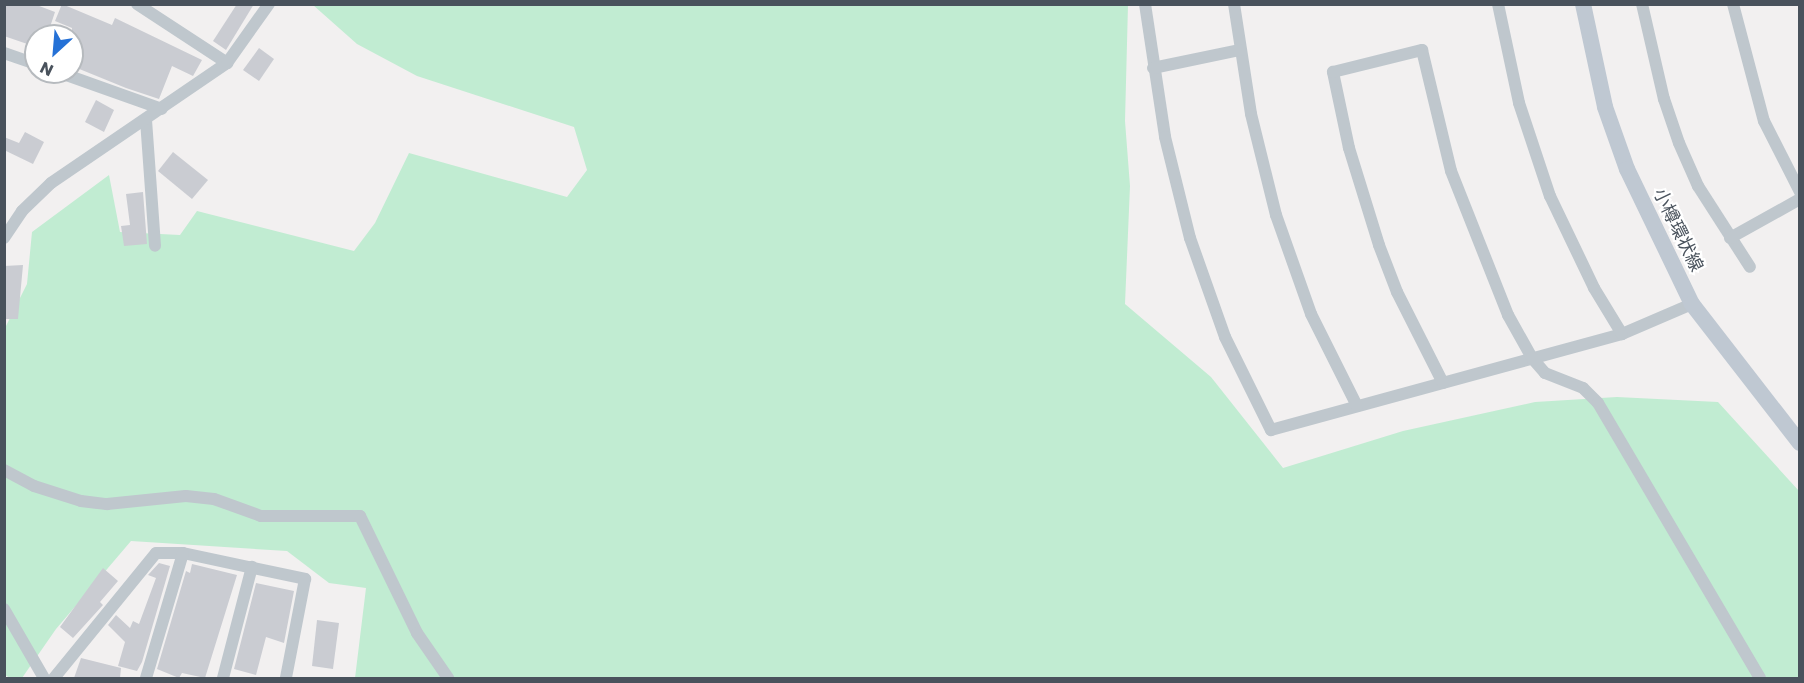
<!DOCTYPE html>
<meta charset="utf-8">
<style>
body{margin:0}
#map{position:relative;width:1804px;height:683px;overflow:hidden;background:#f2f0f0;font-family:Poppins,"Noto Sans JP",sans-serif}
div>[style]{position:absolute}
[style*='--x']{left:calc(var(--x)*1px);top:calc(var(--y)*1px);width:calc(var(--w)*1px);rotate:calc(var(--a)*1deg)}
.green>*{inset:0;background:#c1ecd2}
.building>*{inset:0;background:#caccd2}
.minor>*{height:12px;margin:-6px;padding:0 6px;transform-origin:6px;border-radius:6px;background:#bfc7cd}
.secondary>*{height:16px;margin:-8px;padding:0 8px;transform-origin:8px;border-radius:8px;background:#bfc8d2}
span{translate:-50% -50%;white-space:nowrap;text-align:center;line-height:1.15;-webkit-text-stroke:4.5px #fff;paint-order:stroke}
.street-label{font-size:18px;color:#49525c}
.frame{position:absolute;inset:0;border:6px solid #49525c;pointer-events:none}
.north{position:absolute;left:24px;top:24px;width:60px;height:60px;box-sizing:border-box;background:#fff;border:2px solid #b6babe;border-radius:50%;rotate:206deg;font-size:16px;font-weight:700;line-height:24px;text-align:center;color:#49525c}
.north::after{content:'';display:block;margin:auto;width:21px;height:27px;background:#2571d6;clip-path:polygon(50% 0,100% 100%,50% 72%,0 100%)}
</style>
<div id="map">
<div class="green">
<div style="clip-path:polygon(313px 5px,1128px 5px,1125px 121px,1130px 186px,1125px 304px,1211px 377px,1283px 468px,1403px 431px,1535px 402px,1617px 397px,1718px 402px,1799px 491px,1799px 678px,355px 678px,366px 588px,329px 583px,287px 551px,131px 541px,56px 629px,22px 678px,10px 678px,5px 675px,5px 328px,27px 284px,32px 232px,109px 175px,120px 232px,180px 235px,197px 211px,354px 251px,375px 223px,409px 153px,567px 197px,587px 170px,574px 127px,417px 76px,357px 44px)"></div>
</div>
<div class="building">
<div style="clip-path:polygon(4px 4px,34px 4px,55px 12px,47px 36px,36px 36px,36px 47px,4px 36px)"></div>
<div style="clip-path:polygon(62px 4px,112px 25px,115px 18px,202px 60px,193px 76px,172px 66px,159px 99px,126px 88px,72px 66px,72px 28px,55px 21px)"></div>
<div style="clip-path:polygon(237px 4px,254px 4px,226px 50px,213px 41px)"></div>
<div style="clip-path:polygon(259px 48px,274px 59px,259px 81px,243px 70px)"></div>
<div style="clip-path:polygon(96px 100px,114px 110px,104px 132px,85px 122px)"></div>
<div style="clip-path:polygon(25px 132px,44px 142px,33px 164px,4px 150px,4px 137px,19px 143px)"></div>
<div style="clip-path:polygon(173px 152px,208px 180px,192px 199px,158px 171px)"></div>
<div style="clip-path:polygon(143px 192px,147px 244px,124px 246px,121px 226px,130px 225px,126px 194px)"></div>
<div style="clip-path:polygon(23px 265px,18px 319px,4px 319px,4px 266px)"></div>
<div style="clip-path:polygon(159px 563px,170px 566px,142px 662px,137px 671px,118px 666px,125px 642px,108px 625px,116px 615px,130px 628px,133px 621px,139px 624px,156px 578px,148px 575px)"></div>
<div style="clip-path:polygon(192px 564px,237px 575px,205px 678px,182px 673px,179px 678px,157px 669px,186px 571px,190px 573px)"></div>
<div style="clip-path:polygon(103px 568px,118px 581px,100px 602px,103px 605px,73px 638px,60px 627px)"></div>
<div style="clip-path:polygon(256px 583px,294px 591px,284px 643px,266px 637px,256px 675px,234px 669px)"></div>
<div style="clip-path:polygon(317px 620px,339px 623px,333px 669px,312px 666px)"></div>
<div style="clip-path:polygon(81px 658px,121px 668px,120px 678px,74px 678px)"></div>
</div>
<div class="minor">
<div style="--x:137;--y:4;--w:108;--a:33.2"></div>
<div style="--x:1145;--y:4;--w:134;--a:81.4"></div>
<div style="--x:1165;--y:137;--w:104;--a:76.1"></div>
<div style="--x:1190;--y:238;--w:105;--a:70.5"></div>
<div style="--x:1225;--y:337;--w:104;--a:63.7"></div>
<div style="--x:1271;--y:430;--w:364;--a:-15.3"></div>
<div style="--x:1622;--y:334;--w:76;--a:-23.2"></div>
<div style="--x:1234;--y:4;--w:111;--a:81.2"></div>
<div style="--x:1251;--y:114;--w:104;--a:76.1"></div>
<div style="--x:1276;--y:215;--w:105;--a:70.5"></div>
<div style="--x:1311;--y:314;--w:103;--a:63.4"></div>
<div style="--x:1498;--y:4;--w:101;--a:78"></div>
<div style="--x:1519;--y:103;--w:98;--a:71.6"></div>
<div style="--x:1550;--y:196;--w:102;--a:64.4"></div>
<div style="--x:1594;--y:288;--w:54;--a:58.7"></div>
<div style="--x:1642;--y:4;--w:98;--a:77"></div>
<div style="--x:1664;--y:99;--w:46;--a:71.2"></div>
<div style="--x:1679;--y:143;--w:47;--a:66.2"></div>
<div style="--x:1698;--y:186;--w:96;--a:57.3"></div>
<div style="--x:1733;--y:4;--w:121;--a:75.2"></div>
<div style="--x:1764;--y:121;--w:80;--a:63.1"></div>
<div style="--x:4;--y:53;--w:34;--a:19"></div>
<div style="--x:1153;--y:68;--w:89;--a:-11.7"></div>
<div style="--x:58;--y:72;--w:110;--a:19.6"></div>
<div style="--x:146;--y:120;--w:126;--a:85.9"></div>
<div style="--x:4;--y:238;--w:32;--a:-56"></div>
<div style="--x:22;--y:211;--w:40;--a:-44"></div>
<div style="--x:51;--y:183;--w:213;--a:-34.3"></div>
<div style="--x:227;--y:63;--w:72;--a:-54.6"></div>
<div style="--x:1730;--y:238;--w:80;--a:-29.1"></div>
<div style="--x:1443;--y:383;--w:102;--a:-116.8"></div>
<div style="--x:1397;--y:292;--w:50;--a:-111"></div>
<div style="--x:1379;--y:245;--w:102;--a:-107.2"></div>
<div style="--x:1349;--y:148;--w:78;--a:-101.9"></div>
<div style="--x:1333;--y:72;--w:92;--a:-13.9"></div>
<div style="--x:1422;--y:50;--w:124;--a:76.5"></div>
<div style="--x:1451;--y:171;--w:155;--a:68.4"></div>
<div style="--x:1508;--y:315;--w:49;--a:60.8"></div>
<div style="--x:1532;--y:358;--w:20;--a:49"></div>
<div style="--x:1545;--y:373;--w:41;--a:21.5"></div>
<div style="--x:1583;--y:388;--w:21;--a:45"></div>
<div style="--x:1598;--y:403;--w:319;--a:59.5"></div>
<div style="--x:4;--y:470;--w:34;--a:28"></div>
<div style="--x:34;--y:486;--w:49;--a:17.7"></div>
<div style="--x:81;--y:501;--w:26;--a:7"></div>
<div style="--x:107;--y:504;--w:79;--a:-5.8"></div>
<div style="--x:186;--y:496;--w:28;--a:6"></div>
<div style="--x:214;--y:499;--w:50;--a:19.9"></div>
<div style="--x:261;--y:516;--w:99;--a:0"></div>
<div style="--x:360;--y:516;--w:130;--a:64"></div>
<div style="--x:417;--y:633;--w:55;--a:55.4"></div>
<div style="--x:4;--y:609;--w:80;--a:59.9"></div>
<div style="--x:54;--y:678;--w:161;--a:-50.8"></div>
<div style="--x:156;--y:553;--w:27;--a:0"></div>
<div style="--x:183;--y:553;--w:125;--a:12"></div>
<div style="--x:305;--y:579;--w:101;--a:100.9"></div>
<div style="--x:146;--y:678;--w:130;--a:-73.5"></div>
<div style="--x:223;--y:678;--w:115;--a:-75.4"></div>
</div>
<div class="secondary">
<div style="--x:1583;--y:4;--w:105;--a:77.9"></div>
<div style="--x:1605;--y:107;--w:66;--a:70.5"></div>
<div style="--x:1627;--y:169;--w:150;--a:64.3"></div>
<div style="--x:1692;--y:304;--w:176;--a:52.2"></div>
</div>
<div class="street-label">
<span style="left:1678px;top:230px;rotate:64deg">小樽環状線</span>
</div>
<div class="frame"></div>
<div class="north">N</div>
</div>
